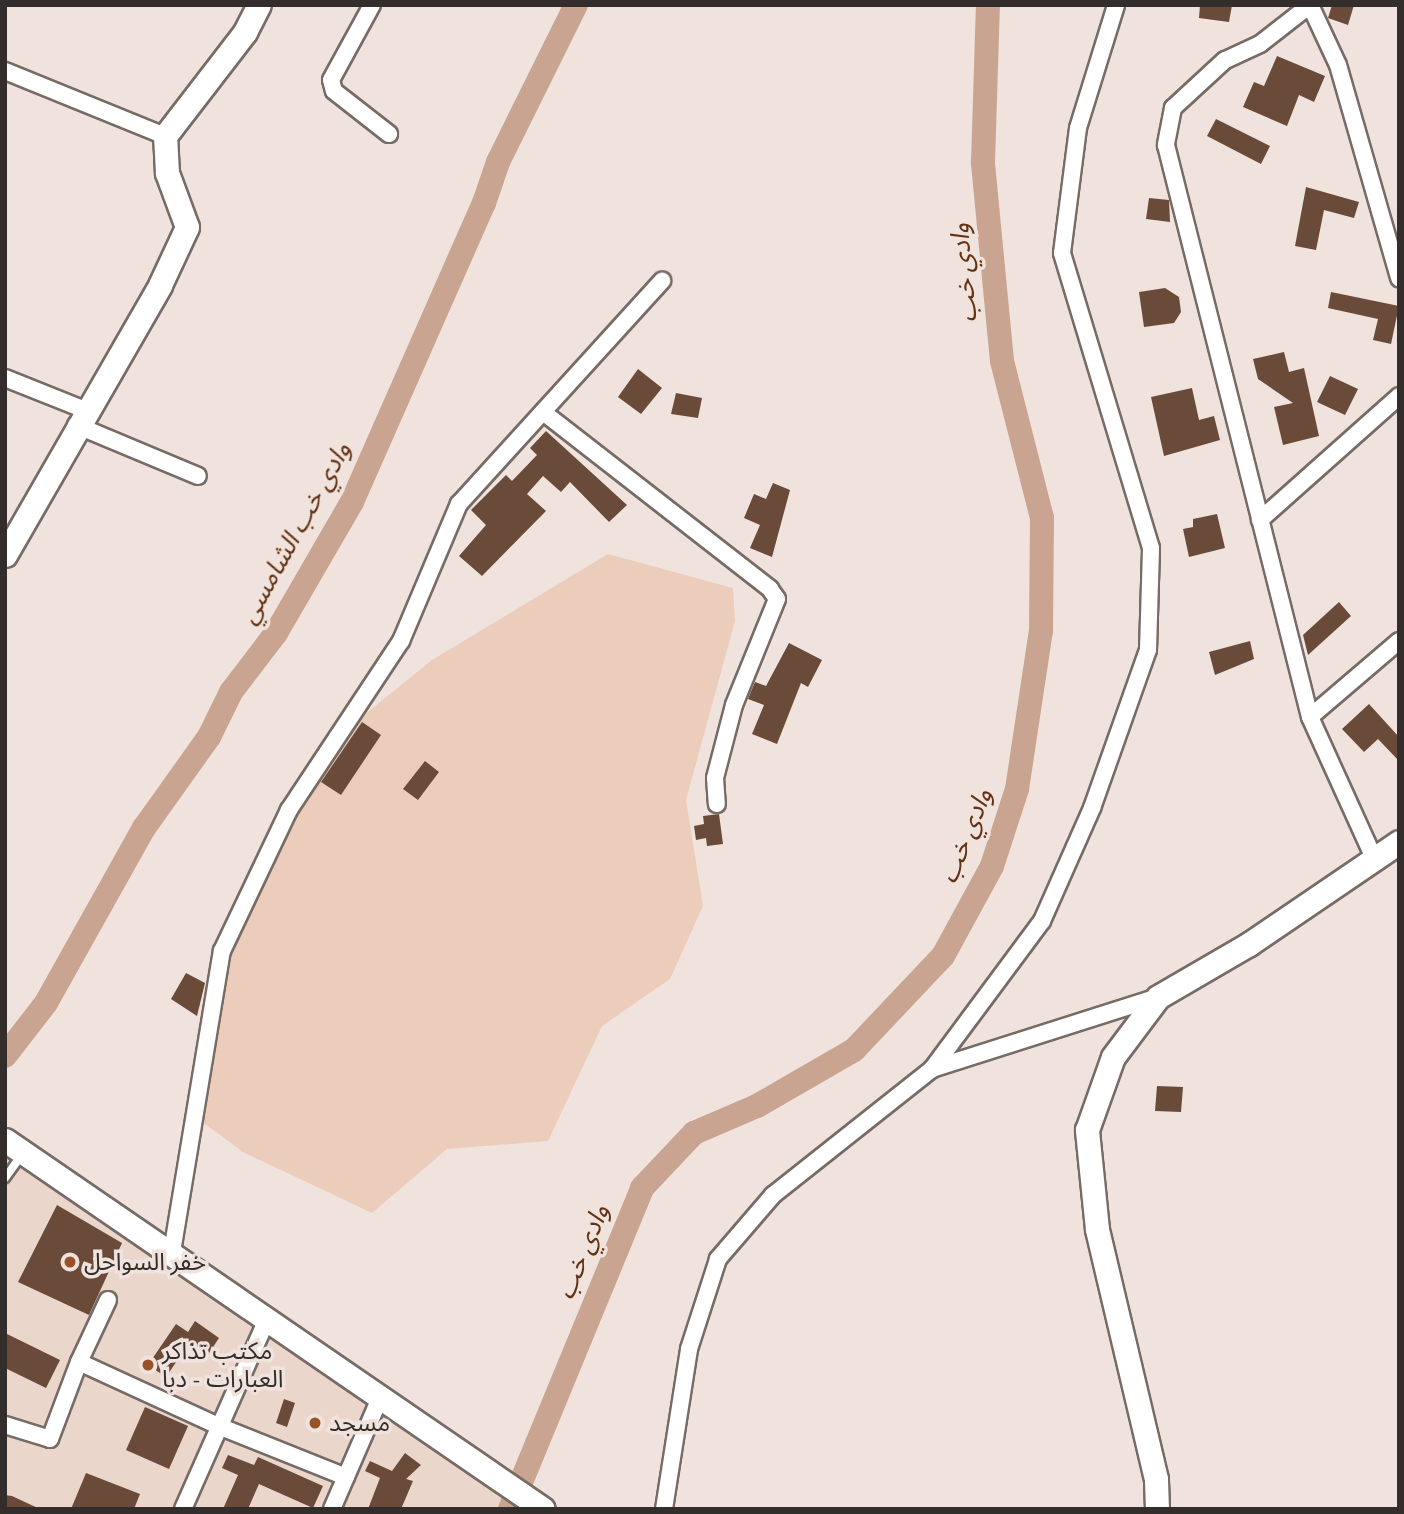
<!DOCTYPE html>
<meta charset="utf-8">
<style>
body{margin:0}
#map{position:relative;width:1404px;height:1514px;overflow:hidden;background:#f0e3dd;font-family:"Zilla Slab","Noto Sans Arabic",serif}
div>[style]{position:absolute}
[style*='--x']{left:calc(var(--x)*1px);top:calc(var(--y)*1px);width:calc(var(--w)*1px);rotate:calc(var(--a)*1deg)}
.built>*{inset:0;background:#ebd6cc}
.green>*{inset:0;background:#ecccbb}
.river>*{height:24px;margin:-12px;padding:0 12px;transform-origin:12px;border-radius:12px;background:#c9a491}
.building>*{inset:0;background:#6a4a38}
.roads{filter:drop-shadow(2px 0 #766b65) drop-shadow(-2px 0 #766b65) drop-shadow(0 2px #766b65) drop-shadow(0 -2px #766b65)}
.lane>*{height:8px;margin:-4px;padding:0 4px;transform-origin:4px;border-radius:4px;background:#fff}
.street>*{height:16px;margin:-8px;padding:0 8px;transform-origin:8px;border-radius:8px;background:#fff}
.secondary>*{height:23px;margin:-11.5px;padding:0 11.5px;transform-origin:11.5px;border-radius:11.5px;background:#fff}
.dots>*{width:19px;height:19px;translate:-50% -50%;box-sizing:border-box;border:4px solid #f0e3dd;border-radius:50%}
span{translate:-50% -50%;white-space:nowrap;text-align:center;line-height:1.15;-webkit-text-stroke:7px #f0e3dd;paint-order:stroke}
.poi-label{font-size:24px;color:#332e2c}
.left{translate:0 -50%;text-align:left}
.water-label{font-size:26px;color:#623213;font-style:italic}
.frame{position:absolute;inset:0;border:7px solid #332e2c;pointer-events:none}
</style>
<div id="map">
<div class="built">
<div style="clip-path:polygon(5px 1146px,465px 1460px,522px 1509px,5px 1509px)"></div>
</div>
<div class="green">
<div style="clip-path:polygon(608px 554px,733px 588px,735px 621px,686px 800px,703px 906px,670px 979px,602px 1026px,548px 1141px,447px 1149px,372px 1213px,243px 1152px,189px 1112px,219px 945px,287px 804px,358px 720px,432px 660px)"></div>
</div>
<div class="river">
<div style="--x:5;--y:1056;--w:67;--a:-52.3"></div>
<div style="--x:46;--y:1003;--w:201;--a:-60.8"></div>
<div style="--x:144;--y:828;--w:112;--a:-54.5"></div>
<div style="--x:209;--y:737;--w:50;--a:-63.9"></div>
<div style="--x:231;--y:692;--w:74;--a:-52.7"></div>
<div style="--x:276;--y:633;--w:151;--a:-59.9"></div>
<div style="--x:352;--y:502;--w:327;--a:-66.2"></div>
<div style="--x:484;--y:203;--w:43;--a:-71.1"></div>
<div style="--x:498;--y:162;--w:175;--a:-63.6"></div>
<div style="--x:510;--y:1509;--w:347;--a:-67.6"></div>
<div style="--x:642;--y:1188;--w:76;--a:-46.6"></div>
<div style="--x:694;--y:1133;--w:69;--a:-23.2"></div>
<div style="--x:757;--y:1106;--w:112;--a:-30"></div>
<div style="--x:854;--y:1050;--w:129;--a:-46.6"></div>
<div style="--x:943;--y:956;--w:102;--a:-61.4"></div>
<div style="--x:992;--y:866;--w:81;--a:-72"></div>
<div style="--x:1017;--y:789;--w:160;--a:-81.4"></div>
<div style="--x:1041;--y:631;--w:113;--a:-89.5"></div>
<div style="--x:1042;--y:518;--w:162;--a:-104.3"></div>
<div style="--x:1002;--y:361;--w:200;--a:-95.5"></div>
<div style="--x:983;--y:162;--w:157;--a:-88.2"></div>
</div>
<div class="building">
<div style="clip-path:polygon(1200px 5px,1232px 5px,1229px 22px,1199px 18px)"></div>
<div style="clip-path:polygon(1332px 5px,1354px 5px,1348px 25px,1328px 18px)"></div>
<div style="clip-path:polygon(1277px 56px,1325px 76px,1314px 102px,1299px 95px,1287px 126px,1243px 107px,1254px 82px,1264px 86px)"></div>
<div style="clip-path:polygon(1216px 119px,1270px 146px,1261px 164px,1207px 136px)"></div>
<div style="clip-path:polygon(1306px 187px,1359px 202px,1354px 218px,1324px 210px,1316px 250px,1295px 246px)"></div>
<div style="clip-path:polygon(1149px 198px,1169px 200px,1170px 222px,1146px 219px)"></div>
<div style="clip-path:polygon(1165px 288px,1179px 297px,1181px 312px,1174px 323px,1144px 327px,1139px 292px)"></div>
<div style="clip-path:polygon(1331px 292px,1399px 306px,1391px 344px,1373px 340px,1378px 319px,1328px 308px)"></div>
<div style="clip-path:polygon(1284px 352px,1289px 372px,1304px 368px,1319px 436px,1283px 445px,1274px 407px,1293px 403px,1258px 379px,1253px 359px)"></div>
<div style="clip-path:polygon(638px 369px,662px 388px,641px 414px,618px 397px)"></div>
<div style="clip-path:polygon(1330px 376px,1358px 389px,1345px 415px,1317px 402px)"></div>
<div style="clip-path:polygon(1192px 388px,1199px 420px,1214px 416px,1220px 440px,1164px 456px,1151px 397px)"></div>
<div style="clip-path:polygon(676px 393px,702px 398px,698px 418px,671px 414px)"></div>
<div style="clip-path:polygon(546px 431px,627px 505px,609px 522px,570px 482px,561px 492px,543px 476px,527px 494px,546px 511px,482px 576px,459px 556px,486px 525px,471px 510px,506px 475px,512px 481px,537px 455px,530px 448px)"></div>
<div style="clip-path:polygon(773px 483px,790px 490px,772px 557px,750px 548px,760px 525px,744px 518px,754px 494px,766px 499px)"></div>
<div style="clip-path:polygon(1217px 514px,1225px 548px,1189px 557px,1183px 529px,1193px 527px,1193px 519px)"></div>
<div style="clip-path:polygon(1339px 602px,1351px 616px,1308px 655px,1303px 635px)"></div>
<div style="clip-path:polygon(1250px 641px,1254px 659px,1215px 675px,1209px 652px)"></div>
<div style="clip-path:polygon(789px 643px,822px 660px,808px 687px,801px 683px,777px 744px,752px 734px,764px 705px,748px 699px,755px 682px,766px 686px)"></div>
<div style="clip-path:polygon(1369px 704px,1399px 737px,1399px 761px,1378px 739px,1364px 752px,1342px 729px)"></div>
<div style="clip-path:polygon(362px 722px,381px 735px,341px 795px,321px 782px)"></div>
<div style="clip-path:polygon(425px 761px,439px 772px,418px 800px,403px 789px)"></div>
<div style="clip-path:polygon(719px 814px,723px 844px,707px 846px,706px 838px,696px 840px,694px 826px,704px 824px,703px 816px)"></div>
<div style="clip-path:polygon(186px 973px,205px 983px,197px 1016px,171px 999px)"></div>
<div style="clip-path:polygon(1157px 1086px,1183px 1087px,1181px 1112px,1155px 1111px)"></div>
<div style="clip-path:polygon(57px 1205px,122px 1243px,89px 1315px,18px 1282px)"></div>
<div style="clip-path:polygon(195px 1321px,219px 1338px,205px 1359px,187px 1346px,166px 1377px,148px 1365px,176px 1324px,188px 1332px)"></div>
<div style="clip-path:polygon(5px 1333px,60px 1360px,46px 1388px,5px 1368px)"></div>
<div style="clip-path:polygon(284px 1399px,295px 1403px,287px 1427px,276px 1423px)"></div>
<div style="clip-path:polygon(145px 1407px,188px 1426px,169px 1469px,126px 1450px)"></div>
<div style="clip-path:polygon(405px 1453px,421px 1465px,406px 1479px,413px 1481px,401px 1509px,368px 1509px,380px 1478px,365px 1471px,370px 1461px,392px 1471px)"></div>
<div style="clip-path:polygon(228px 1455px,254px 1465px,258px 1457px,323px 1486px,313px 1508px,259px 1484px,248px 1509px,223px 1509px,238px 1475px,222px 1468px)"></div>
<div style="clip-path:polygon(86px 1473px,140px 1494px,134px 1509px,71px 1509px)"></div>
<div style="clip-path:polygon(5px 1495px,12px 1496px,40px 1509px,5px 1509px)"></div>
</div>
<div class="roads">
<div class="lane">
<div style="--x:5;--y:1178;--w:31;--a:-54"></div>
</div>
<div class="street">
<div style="--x:372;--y:5;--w:85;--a:118.7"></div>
<div style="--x:331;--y:80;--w:11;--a:75"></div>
<div style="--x:334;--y:91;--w:70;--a:38"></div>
<div style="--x:1310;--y:5;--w:63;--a:142"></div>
<div style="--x:1260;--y:44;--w:38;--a:155"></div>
<div style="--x:1225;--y:60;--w:71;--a:137.3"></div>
<div style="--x:1173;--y:108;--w:38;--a:101"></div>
<div style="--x:1166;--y:145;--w:590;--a:75.87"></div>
<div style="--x:1310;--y:717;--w:157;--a:65.6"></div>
<div style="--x:1310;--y:5;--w:66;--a:65"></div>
<div style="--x:1338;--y:65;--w:222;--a:74"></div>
<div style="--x:5;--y:71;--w:173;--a:22.1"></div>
<div style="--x:5;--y:378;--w:86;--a:21.8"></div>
<div style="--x:543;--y:412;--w:288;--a:37.9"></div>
<div style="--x:770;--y:589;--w:12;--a:55"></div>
<div style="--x:777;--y:599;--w:114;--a:112.1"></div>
<div style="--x:734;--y:705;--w:75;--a:104.6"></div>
<div style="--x:715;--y:778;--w:26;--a:86"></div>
<div style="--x:76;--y:425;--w:132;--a:22.7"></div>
<div style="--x:1260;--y:520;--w:186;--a:-41.7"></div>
<div style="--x:1310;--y:717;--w:117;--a:-40.5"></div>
<div style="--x:932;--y:1069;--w:237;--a:-17.7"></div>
<div style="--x:172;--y:1252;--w:305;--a:-80.6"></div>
<div style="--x:222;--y:951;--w:156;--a:-64.6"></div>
<div style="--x:289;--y:810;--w:203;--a:-56.5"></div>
<div style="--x:401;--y:641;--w:149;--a:-67.1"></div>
<div style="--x:459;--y:504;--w:302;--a:-47.7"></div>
<div style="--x:108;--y:1300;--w:68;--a:115.1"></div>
<div style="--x:79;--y:1362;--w:151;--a:24.7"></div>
<div style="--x:216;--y:1425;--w:140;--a:21.8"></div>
<div style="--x:5;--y:1425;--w:47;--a:17.3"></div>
<div style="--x:50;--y:1439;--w:82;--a:-69.4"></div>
<div style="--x:183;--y:1509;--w:208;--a:-66.1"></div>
<div style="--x:332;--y:1509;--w:123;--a:-66.6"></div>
<div style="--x:664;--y:1509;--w:162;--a:-81.1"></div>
<div style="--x:689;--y:1349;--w:95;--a:-72.1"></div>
<div style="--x:718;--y:1259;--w:84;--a:-49.3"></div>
<div style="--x:773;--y:1195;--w:203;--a:-38.4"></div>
<div style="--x:932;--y:1069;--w:184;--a:-53.4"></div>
<div style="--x:1042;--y:921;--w:124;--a:-66.1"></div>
<div style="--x:1092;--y:808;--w:168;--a:-70.5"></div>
<div style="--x:1148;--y:650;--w:102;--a:-88.3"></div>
<div style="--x:1151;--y:548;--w:308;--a:-106.8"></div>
<div style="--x:1062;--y:253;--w:126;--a:-82.7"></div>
<div style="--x:1078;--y:128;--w:129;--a:-72.8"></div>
</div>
<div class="secondary">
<div style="--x:5;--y:555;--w:311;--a:-60.1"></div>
<div style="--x:160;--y:285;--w:64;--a:-65"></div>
<div style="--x:187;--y:227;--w:58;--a:-110.3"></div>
<div style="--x:167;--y:173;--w:37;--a:-93"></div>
<div style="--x:165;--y:136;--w:131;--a:-52.4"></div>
<div style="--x:245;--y:32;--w:30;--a:-63"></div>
<div style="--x:5;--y:1140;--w:652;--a:34.45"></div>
<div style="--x:1157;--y:1509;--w:30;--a:-92"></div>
<div style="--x:1156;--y:1479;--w:257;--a:-103.3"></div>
<div style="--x:1097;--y:1229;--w:100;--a:-95.8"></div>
<div style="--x:1087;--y:1130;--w:77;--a:-70.4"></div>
<div style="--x:1113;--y:1057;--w:75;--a:-53.1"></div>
<div style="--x:1158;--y:997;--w:105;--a:-30.2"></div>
<div style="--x:1249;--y:944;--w:181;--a:-34.2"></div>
</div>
</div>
<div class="dots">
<div style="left:70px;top:1262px;background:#985227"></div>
<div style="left:148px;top:1365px;background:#985227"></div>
<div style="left:315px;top:1423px;background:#985227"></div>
</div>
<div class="poi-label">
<span class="left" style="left:84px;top:1262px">خفر السواحل</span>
<span class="left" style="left:162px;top:1365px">مكتب تذاكر<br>العبارات - دبا</span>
<span class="left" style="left:329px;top:1423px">مسجد</span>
</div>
<div class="water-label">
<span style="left:964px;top:273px;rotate:-95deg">وادي خب</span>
<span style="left:295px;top:533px;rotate:-61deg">وادي خب الشامسي</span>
<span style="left:966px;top:836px;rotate:-68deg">وادي خب</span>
<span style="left:583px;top:1252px;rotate:-68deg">وادي خب</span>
</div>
<div class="frame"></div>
</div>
